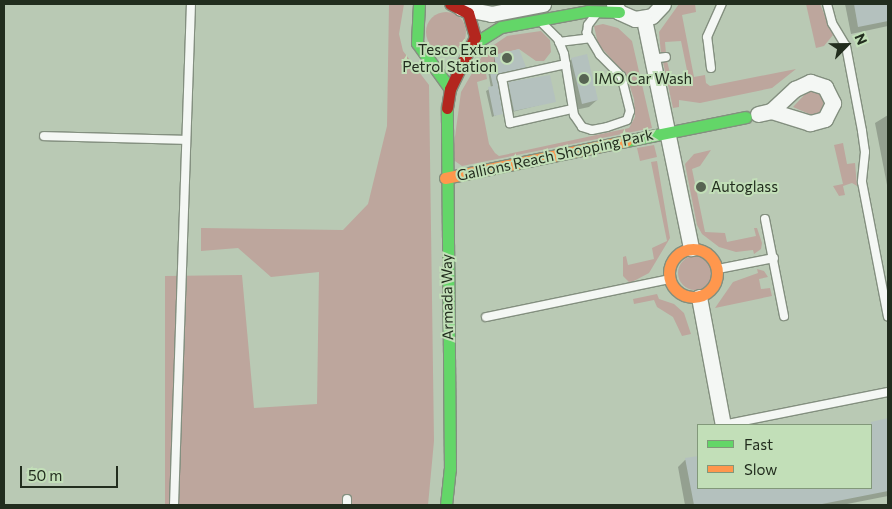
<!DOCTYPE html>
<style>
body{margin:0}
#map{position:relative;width:892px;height:509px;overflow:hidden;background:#b9c9b4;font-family:Commissioner,sans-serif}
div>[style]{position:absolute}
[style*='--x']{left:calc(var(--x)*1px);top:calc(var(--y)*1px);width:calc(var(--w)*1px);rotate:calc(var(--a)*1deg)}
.green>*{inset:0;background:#bda69d}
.round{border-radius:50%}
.shadow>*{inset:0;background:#0003}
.building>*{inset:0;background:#b4c1be}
.roads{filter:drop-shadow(1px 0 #838f7f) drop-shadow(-1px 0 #838f7f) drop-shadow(0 1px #838f7f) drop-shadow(0 -1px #838f7f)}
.lane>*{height:8px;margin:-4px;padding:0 4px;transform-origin:4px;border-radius:4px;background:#f4f7f4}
.street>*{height:15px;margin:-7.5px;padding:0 7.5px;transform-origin:7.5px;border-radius:7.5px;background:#f4f7f4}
.fast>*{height:11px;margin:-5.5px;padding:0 5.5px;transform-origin:5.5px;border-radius:5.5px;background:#63d668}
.slow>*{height:11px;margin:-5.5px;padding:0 5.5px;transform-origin:5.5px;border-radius:5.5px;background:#ff974d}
.slow>.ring{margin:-5.5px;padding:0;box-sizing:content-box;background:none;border:11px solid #ff974d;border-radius:50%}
.jam>*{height:11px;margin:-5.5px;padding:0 5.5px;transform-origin:5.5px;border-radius:5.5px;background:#b3261e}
.dots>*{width:14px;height:14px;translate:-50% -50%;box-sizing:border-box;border:2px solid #c2dfb8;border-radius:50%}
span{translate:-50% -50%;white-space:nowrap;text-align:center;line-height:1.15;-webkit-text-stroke:4px #c2dfb8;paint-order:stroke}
.poi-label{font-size:15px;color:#222d1e}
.right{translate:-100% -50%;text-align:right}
.left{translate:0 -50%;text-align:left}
.street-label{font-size:15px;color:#222d1e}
.frame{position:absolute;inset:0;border:5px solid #222d1e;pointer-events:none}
.legend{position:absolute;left:697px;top:424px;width:175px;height:65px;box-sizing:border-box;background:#c2dfb8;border:1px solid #82987a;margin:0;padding:6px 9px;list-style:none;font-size:15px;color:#222d1e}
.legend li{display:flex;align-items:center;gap:10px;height:25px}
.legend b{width:25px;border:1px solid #82987a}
.north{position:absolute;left:822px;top:20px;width:50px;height:50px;-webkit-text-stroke:4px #c2dfb8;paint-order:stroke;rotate:67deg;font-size:14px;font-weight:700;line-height:20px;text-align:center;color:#222d1e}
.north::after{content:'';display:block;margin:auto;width:18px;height:22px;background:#222d1e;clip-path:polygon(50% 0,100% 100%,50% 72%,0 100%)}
.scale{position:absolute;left:20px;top:466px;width:98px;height:22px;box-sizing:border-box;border:2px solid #222d1e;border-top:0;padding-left:6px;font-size:15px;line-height:18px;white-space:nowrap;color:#222d1e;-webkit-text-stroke:4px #c2dfb8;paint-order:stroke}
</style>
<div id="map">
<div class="green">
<div style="clip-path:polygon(389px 4px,404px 4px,399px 34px,403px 51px,429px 85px,434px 441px,428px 505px,165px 505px,165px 276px,242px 275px,254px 408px,317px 404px,319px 272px,271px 277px,238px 248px,201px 251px,201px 228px,343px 230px,368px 204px,387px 126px)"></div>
<div style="clip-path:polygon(679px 4px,695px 4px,696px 12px,682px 15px,694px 77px,705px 75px,706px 83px,710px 86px,796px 69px,772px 88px,700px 103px,679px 100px,679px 107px,673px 108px,663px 62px,667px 61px,673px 85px,685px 84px,689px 80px,681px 41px,665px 42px,666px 54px,661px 54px,659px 32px)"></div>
<div style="clip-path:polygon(806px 4px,820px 4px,833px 35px,824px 46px,816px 48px)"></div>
<div class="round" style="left:426px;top:12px;width:40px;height:40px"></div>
<div style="clip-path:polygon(603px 24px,618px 28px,632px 41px,652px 128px,462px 166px,452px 159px,461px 92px,485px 51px,507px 36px,541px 31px,550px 40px,551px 52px,544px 61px,536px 61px,519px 49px,494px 55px,496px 66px,485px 68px,487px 79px,477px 82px,489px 144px,495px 153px,499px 156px,629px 128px,635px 117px,634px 99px,626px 75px,598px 44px,594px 26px)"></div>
<div style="clip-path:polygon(809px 90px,817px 91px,824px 97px,822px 112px,814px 116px,793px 107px)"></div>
<div style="clip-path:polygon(843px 143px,847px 164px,855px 163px,857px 186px,852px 183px,843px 186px,845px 195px,839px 196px,833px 186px,843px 184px,834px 145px)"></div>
<div style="clip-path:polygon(654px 145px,657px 157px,640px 161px,637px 148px)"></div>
<div style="clip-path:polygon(711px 150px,700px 166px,692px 169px,705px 232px,725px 233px,727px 242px,756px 236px,754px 228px,757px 228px,762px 243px,761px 249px,754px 254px,753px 250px,736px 252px,719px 247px,702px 234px,697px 225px,685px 164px,694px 154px)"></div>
<div style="clip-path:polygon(657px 161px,670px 238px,649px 273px,630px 283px,623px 276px,623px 257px,626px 256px,628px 265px,654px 259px,652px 248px,667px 241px,651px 162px)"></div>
<div class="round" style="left:678px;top:256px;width:34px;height:34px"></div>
<div style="clip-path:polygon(757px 269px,764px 271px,768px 277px,759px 279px,761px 289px,770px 288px,772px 296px,715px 308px,733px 282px,758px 273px)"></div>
<div style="clip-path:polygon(657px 294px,659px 299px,674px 304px,684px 313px,691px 334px,682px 336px,673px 317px,657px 307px,654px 300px,634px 304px,633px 299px)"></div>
</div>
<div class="shadow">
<div style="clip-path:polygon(845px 4px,888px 4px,888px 26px,851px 34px)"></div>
<div style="clip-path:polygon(494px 56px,525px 67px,495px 76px,501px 113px,492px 117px,486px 91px,491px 88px,488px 71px,494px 68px)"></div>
<div style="clip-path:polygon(572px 59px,597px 100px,589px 107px,575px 110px,564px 67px)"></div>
<div style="clip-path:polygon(509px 84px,555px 101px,512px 112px)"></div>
<div style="clip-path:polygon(888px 115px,888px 190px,875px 123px)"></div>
<div style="clip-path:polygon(888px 419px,888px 496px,842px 505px,685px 505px,678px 467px,685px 460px,698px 457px,698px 488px,871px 488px,871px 425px,868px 425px)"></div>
</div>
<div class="building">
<div style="clip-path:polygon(854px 4px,888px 4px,888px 21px,858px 27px)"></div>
<div style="clip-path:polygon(519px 49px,526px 67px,497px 76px,503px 114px,494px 116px,488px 87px,493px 86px,489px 68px,496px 66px,494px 55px)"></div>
<div style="clip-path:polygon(587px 54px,598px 100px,582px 104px,571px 58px)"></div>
<div style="clip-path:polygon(550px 75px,556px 102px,514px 111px,508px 82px)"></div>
<div style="clip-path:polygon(888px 418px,888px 491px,817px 505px,694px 505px,685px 458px,698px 456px,698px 488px,871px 488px,871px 422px)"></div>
</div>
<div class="roads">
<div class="lane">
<div style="--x:827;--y:4;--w:20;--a:75"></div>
<div style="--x:832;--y:23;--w:27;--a:59"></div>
<div style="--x:846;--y:46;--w:86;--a:79.3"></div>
<div style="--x:862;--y:131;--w:21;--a:82"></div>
<div style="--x:865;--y:152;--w:30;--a:96"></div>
<div style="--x:862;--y:182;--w:137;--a:79.1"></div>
<div style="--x:543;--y:24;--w:21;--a:45"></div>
<div style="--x:558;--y:39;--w:16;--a:68"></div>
<div style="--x:564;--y:54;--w:62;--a:80.7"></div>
<div style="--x:574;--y:115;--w:14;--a:56"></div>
<div style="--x:582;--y:127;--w:10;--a:17"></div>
<div style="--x:592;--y:130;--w:15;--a:-11"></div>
<div style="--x:607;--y:127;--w:21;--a:-19"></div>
<div style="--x:627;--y:120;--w:9;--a:-72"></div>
<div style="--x:630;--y:111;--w:36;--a:-104"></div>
<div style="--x:621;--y:76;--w:30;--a:-135"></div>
<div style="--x:600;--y:55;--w:26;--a:-121"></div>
<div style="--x:587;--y:33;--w:8;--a:-83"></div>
<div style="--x:588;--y:25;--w:15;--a:-53"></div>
<div style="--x:559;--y:42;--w:31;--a:-7"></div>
<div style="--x:652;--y:59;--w:14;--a:-8"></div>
<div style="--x:566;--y:64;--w:66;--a:167.7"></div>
<div style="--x:502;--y:78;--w:46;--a:79.9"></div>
<div style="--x:510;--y:123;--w:64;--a:-12.7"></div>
<div style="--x:711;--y:68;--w:31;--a:-97"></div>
<div style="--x:707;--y:37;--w:36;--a:-66"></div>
<div style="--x:44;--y:136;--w:142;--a:1.6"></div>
<div style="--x:765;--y:219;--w:99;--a:78.9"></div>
<div style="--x:718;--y:269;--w:57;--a:-11.1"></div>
<div style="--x:486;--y:317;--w:188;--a:-11.7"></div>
<div style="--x:723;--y:425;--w:168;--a:-11.3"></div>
<div style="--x:174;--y:505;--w:501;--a:-88.06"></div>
<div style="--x:347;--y:505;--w:6;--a:-90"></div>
</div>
<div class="street">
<div style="--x:614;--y:4;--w:9;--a:58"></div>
<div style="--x:619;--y:12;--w:17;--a:24"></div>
<div style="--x:635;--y:19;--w:17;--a:-10"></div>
<div style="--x:652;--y:16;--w:16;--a:-47"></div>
<div style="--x:461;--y:8;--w:31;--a:11"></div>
<div style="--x:491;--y:14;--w:53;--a:-10.9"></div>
<div style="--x:644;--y:19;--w:234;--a:78.4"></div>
<div style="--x:758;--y:114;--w:13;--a:-13"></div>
<div style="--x:771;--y:111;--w:33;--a:-43"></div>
<div style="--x:795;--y:89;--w:17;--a:-25"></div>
<div style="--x:810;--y:82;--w:16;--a:18"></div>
<div style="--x:825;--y:87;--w:18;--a:63"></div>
<div style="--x:833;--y:103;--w:18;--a:117"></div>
<div style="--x:825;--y:119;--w:16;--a:165"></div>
<div style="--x:810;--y:123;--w:41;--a:-162.9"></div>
<div style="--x:699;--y:297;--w:130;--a:79.4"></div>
</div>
<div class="fast">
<div style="--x:419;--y:4;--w:39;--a:93"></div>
<div style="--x:417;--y:43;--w:57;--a:54.3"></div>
<div style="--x:472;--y:45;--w:34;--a:-32"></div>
<div style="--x:501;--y:27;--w:88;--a:-10.4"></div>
<div style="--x:588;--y:11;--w:31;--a:2"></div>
<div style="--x:626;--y:141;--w:122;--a:-11.3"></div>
<div style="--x:446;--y:505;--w:36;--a:-84"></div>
<div style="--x:450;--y:469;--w:361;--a:-90.5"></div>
</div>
<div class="slow">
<div style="--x:445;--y:178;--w:185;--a:-11.6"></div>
<div class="ring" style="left:669px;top:249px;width:37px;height:37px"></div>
</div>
<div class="jam">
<div style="--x:447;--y:108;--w:19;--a:-81"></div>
<div style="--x:450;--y:89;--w:58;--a:-64.3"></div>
<div style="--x:475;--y:37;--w:25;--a:-106"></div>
<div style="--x:468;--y:13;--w:20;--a:-153"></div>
</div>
</div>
<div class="dots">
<div style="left:507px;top:58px;background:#576452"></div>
<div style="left:584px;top:79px;background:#576452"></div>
<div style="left:701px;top:187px;background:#576452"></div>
</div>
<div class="poi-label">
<span class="right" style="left:497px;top:58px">Tesco Extra<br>Petrol Station</span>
<span class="left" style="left:594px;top:79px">IMO Car Wash</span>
<span class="left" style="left:711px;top:187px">Autoglass</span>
</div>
<div class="street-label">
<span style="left:555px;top:155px;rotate:-12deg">Gallions Reach Shopping Park</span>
<span style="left:447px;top:297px;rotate:-91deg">Armada Way</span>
</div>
<div class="frame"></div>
<ul class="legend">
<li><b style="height:6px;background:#63d668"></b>Fast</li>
<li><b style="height:6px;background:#ff974d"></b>Slow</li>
</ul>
<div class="north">N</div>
<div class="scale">50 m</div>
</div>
